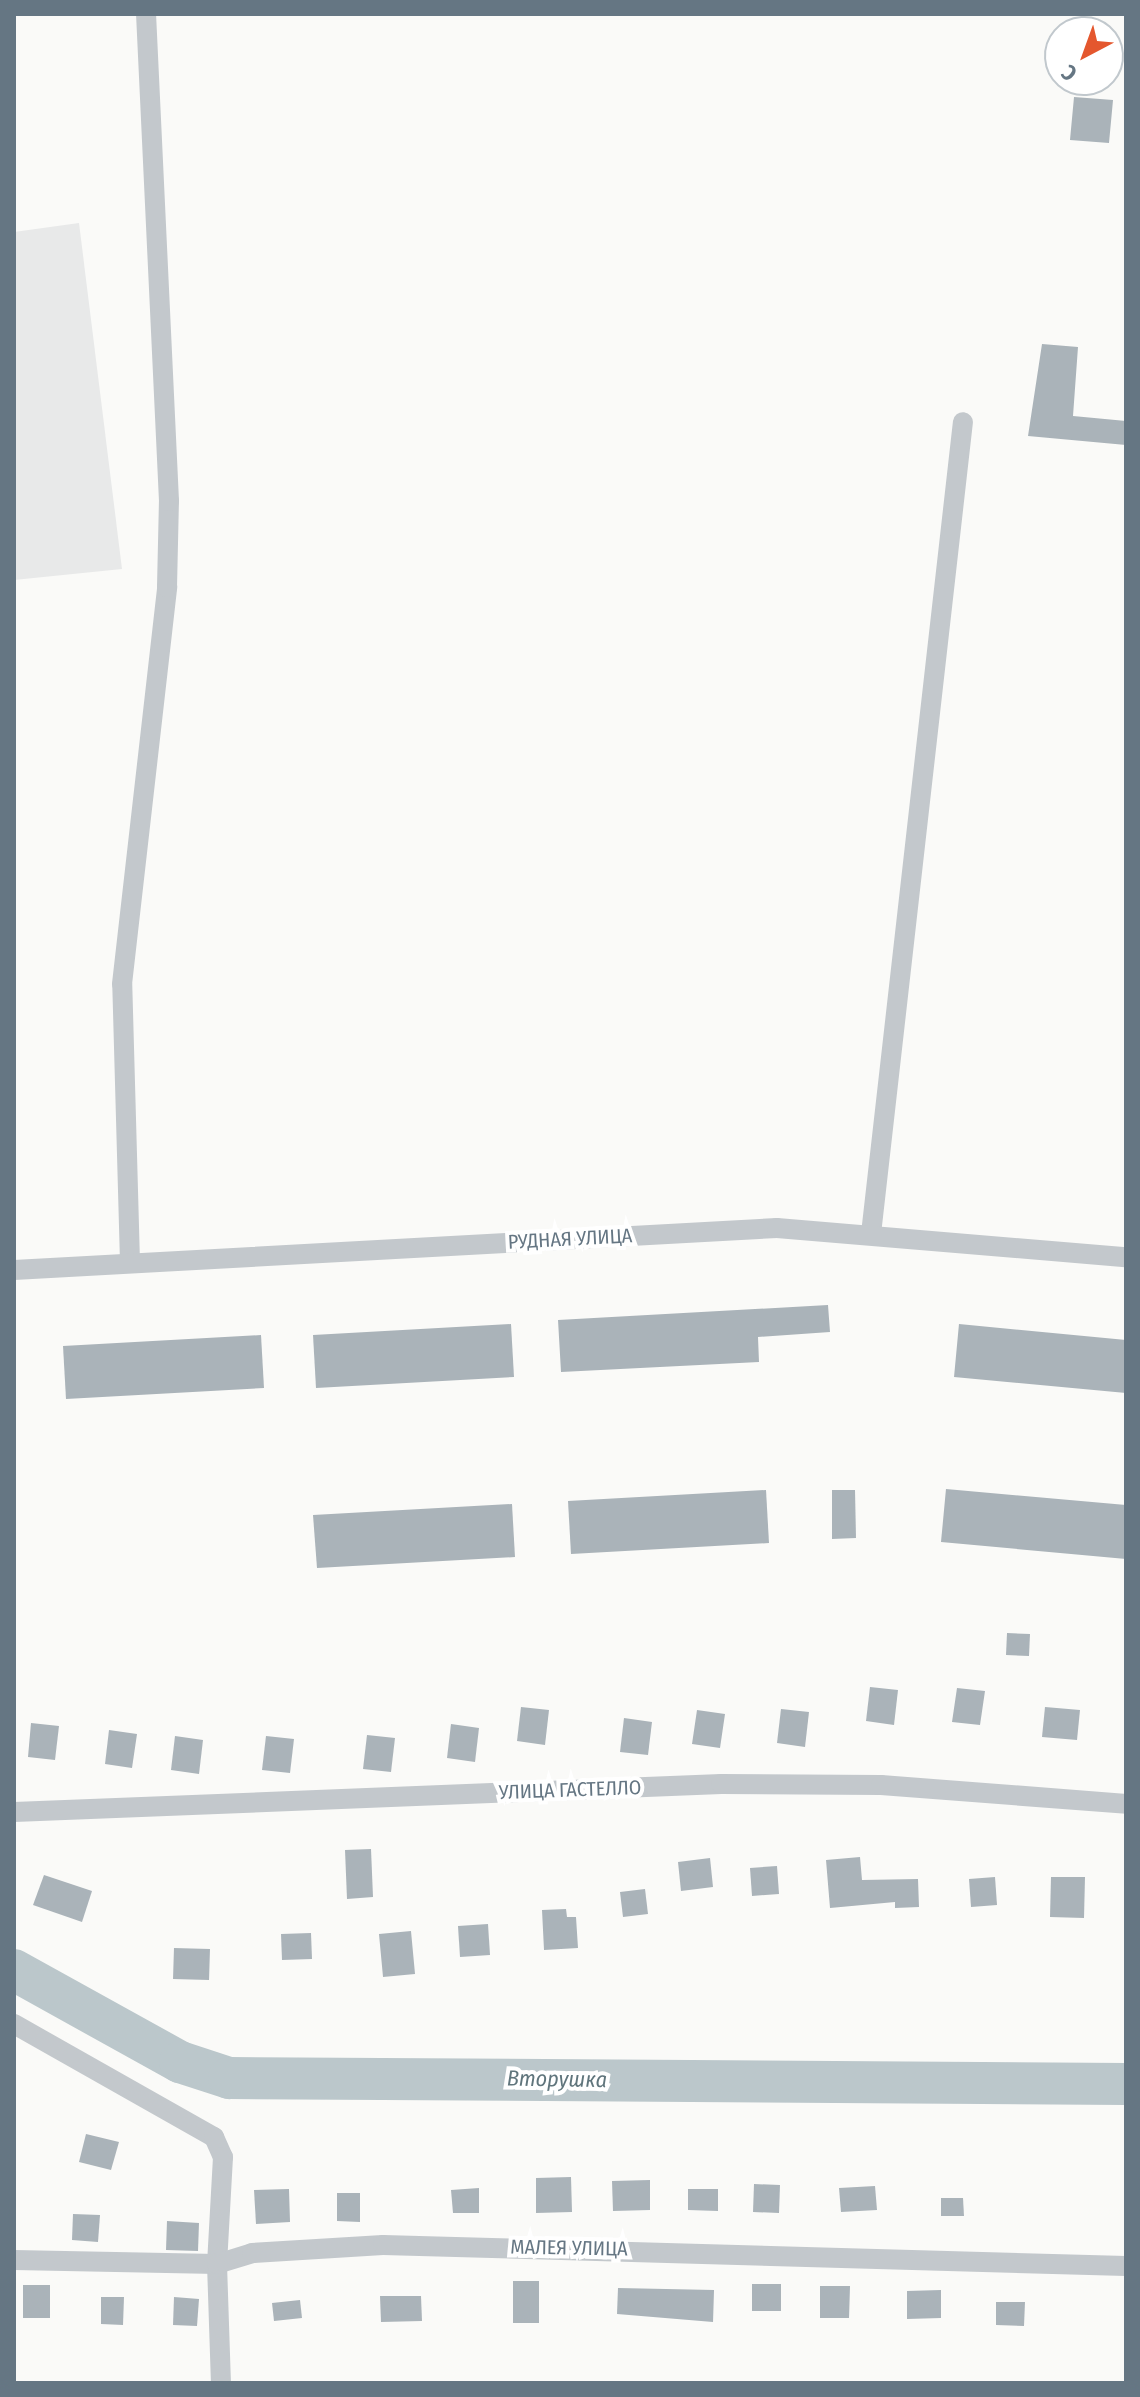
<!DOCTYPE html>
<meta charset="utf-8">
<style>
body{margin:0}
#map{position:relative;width:1140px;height:2397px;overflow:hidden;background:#fafaf8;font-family:"Fira Sans Condensed",sans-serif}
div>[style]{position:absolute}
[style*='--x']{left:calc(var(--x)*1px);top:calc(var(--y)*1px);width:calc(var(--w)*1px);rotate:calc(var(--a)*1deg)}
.built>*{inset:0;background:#e8e9e9}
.river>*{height:42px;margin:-21px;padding:0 21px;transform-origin:21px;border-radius:21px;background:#bbc7cb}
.building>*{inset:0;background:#aab3b9}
.minor>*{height:20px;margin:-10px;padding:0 10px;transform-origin:10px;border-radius:10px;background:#c3c8cc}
span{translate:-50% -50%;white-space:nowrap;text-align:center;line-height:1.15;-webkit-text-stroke:8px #fff;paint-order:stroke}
.street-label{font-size:20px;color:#657683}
.water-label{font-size:22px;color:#60757c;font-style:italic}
.frame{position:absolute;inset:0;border:16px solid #657683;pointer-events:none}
.north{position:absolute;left:1044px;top:16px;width:80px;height:80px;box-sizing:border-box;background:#fff;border:2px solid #c1c8cd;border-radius:50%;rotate:221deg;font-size:22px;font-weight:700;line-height:32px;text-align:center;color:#657683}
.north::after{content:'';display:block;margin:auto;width:28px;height:36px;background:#e4572e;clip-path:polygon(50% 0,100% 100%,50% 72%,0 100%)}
</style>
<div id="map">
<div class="built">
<div style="clip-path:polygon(79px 223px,122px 569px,14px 580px,14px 232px)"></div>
</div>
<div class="river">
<div style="--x:14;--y:1970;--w:190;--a:29"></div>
<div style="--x:180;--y:2062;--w:52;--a:18.1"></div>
<div style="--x:229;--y:2078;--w:897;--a:0.38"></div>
</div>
<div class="building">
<div style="clip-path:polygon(1074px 97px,1113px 100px,1109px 143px,1070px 140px)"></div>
<div style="clip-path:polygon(1042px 344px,1078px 347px,1073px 416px,1126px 421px,1126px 445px,1028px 436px)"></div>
<div style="clip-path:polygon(828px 1305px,830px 1332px,758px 1337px,759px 1362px,561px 1372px,558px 1320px)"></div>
<div style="clip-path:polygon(511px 1324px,514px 1377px,316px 1388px,313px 1335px)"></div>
<div style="clip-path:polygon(959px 1324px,1126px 1340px,1126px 1393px,954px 1377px)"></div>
<div style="clip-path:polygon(261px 1335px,264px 1388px,66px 1399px,63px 1346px)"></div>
<div style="clip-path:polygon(946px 1489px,1126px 1505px,1126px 1559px,941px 1542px)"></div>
<div style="clip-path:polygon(766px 1490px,769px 1543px,571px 1554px,568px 1501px)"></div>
<div style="clip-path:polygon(832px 1490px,855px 1490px,856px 1538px,832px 1539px)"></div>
<div style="clip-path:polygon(512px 1504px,515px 1557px,317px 1568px,313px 1515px)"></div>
<div style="clip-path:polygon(1007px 1633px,1030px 1634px,1029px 1656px,1006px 1655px)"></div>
<div style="clip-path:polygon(870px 1687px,898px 1690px,894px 1725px,866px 1721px)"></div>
<div style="clip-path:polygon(957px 1688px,985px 1691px,980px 1725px,952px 1722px)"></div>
<div style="clip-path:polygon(521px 1707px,549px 1710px,545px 1745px,517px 1741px)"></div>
<div style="clip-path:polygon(1045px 1707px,1080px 1710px,1077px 1740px,1042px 1737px)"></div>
<div style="clip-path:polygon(781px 1709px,809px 1712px,805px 1747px,777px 1743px)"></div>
<div style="clip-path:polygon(697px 1710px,725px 1714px,720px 1748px,692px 1744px)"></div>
<div style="clip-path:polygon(624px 1718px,652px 1722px,648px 1755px,620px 1752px)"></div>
<div style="clip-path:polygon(31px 1723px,59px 1726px,55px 1760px,28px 1757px)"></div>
<div style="clip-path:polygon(451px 1724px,479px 1728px,475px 1762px,447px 1758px)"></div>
<div style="clip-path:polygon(109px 1730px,137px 1734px,132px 1768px,105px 1764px)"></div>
<div style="clip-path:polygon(367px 1735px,395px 1738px,391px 1772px,363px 1769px)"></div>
<div style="clip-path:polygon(175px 1736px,203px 1740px,199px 1774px,171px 1770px)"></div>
<div style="clip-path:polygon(266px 1736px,294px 1739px,290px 1773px,262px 1770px)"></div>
<div style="clip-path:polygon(371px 1849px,373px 1897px,347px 1899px,345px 1850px)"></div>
<div style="clip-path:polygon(860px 1857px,862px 1880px,918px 1879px,919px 1907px,895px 1908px,895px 1902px,830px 1908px,826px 1860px)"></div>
<div style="clip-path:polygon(710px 1858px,713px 1887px,681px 1891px,678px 1862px)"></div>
<div style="clip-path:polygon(777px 1866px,779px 1894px,752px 1896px,750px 1868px)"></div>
<div style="clip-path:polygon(44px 1875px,92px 1891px,82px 1922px,33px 1905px)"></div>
<div style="clip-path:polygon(995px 1877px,997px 1905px,971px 1907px,969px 1879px)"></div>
<div style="clip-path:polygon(1051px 1877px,1085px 1877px,1084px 1918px,1050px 1917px)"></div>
<div style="clip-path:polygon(645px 1889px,648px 1914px,623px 1917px,620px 1892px)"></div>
<div style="clip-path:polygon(566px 1909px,567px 1917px,576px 1917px,578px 1948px,544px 1950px,542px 1910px)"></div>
<div style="clip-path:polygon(488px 1924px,490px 1955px,460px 1957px,458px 1926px)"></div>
<div style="clip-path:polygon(411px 1931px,415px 1974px,383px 1977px,379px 1934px)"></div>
<div style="clip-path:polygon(311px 1933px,312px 1959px,282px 1960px,281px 1934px)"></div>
<div style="clip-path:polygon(174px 1948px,210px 1949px,209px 1980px,173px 1979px)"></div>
<div style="clip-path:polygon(86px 2134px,119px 2142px,111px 2170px,79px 2162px)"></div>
<div style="clip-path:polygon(571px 2177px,572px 2212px,536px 2213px,536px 2178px)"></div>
<div style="clip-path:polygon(650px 2180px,650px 2210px,613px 2211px,612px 2181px)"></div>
<div style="clip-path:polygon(754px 2184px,780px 2185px,779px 2213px,753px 2212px)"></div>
<div style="clip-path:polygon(875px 2186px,877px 2210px,841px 2212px,839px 2188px)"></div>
<div style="clip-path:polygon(479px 2188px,479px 2213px,453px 2213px,451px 2190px)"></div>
<div style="clip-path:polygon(289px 2189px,290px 2222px,256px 2224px,254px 2190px)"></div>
<div style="clip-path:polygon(688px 2189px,718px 2189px,718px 2211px,688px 2210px)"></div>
<div style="clip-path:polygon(337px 2193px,360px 2193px,360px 2222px,337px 2221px)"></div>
<div style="clip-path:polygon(941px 2198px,963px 2198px,964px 2216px,941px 2216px)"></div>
<div style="clip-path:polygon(73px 2214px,100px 2215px,98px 2242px,72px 2240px)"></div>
<div style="clip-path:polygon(167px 2221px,199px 2223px,198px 2251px,166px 2250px)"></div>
<div style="clip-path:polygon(513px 2281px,539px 2281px,539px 2323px,513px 2323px)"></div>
<div style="clip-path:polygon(752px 2284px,781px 2284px,781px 2311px,752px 2311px)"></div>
<div style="clip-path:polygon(23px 2285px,50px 2285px,50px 2318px,23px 2318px)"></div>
<div style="clip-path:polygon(820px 2286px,850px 2286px,849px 2318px,820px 2318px)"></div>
<div style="clip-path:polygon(618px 2288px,714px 2290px,713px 2322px,617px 2314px)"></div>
<div style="clip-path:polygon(941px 2290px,941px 2318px,907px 2319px,907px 2291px)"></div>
<div style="clip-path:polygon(380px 2296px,421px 2296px,422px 2321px,381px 2322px)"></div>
<div style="clip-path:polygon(101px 2297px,124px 2297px,123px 2325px,101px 2324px)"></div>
<div style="clip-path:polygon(174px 2297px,199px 2299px,197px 2326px,173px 2325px)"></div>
<div style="clip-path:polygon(300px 2300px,302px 2318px,274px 2321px,272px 2303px)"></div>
<div style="clip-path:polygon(996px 2302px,1025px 2302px,1024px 2326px,996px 2325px)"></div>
</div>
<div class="minor">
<div style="--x:871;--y:1234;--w:817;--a:-83.54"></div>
<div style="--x:130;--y:1262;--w:278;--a:-91.6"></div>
<div style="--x:122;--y:984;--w:400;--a:-83.5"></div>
<div style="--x:167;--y:587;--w:86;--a:-88.7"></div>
<div style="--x:169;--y:501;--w:488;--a:-92.7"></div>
<div style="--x:14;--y:1270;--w:764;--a:-3.15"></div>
<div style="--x:777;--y:1228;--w:350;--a:4.8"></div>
<div style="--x:14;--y:1812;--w:708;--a:-2.27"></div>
<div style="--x:721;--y:1784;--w:160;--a:0.4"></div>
<div style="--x:881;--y:1785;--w:246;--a:4.4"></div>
<div style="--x:14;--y:2024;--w:230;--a:29.5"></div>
<div style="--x:214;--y:2137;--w:22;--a:66"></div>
<div style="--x:223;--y:2157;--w:107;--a:93.2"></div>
<div style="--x:217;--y:2264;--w:119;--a:88.1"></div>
<div style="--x:14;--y:2260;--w:203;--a:1.1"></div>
<div style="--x:217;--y:2264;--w:37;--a:-17"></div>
<div style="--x:252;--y:2253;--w:131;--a:-3.5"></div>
<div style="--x:383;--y:2245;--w:743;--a:1.62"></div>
</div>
<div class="street-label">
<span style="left:570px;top:1239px;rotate:-3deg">РУДНАЯ УЛИЦА</span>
<span style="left:570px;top:1790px;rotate:-2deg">УЛИЦА ГАСТЕЛЛО</span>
<span style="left:569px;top:2248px;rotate:1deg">МАЛЕЯ УЛИЦА</span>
</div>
<div class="water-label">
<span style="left:557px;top:2079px;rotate:1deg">Вторушка</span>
</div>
<div class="frame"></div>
<div class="north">С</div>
</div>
